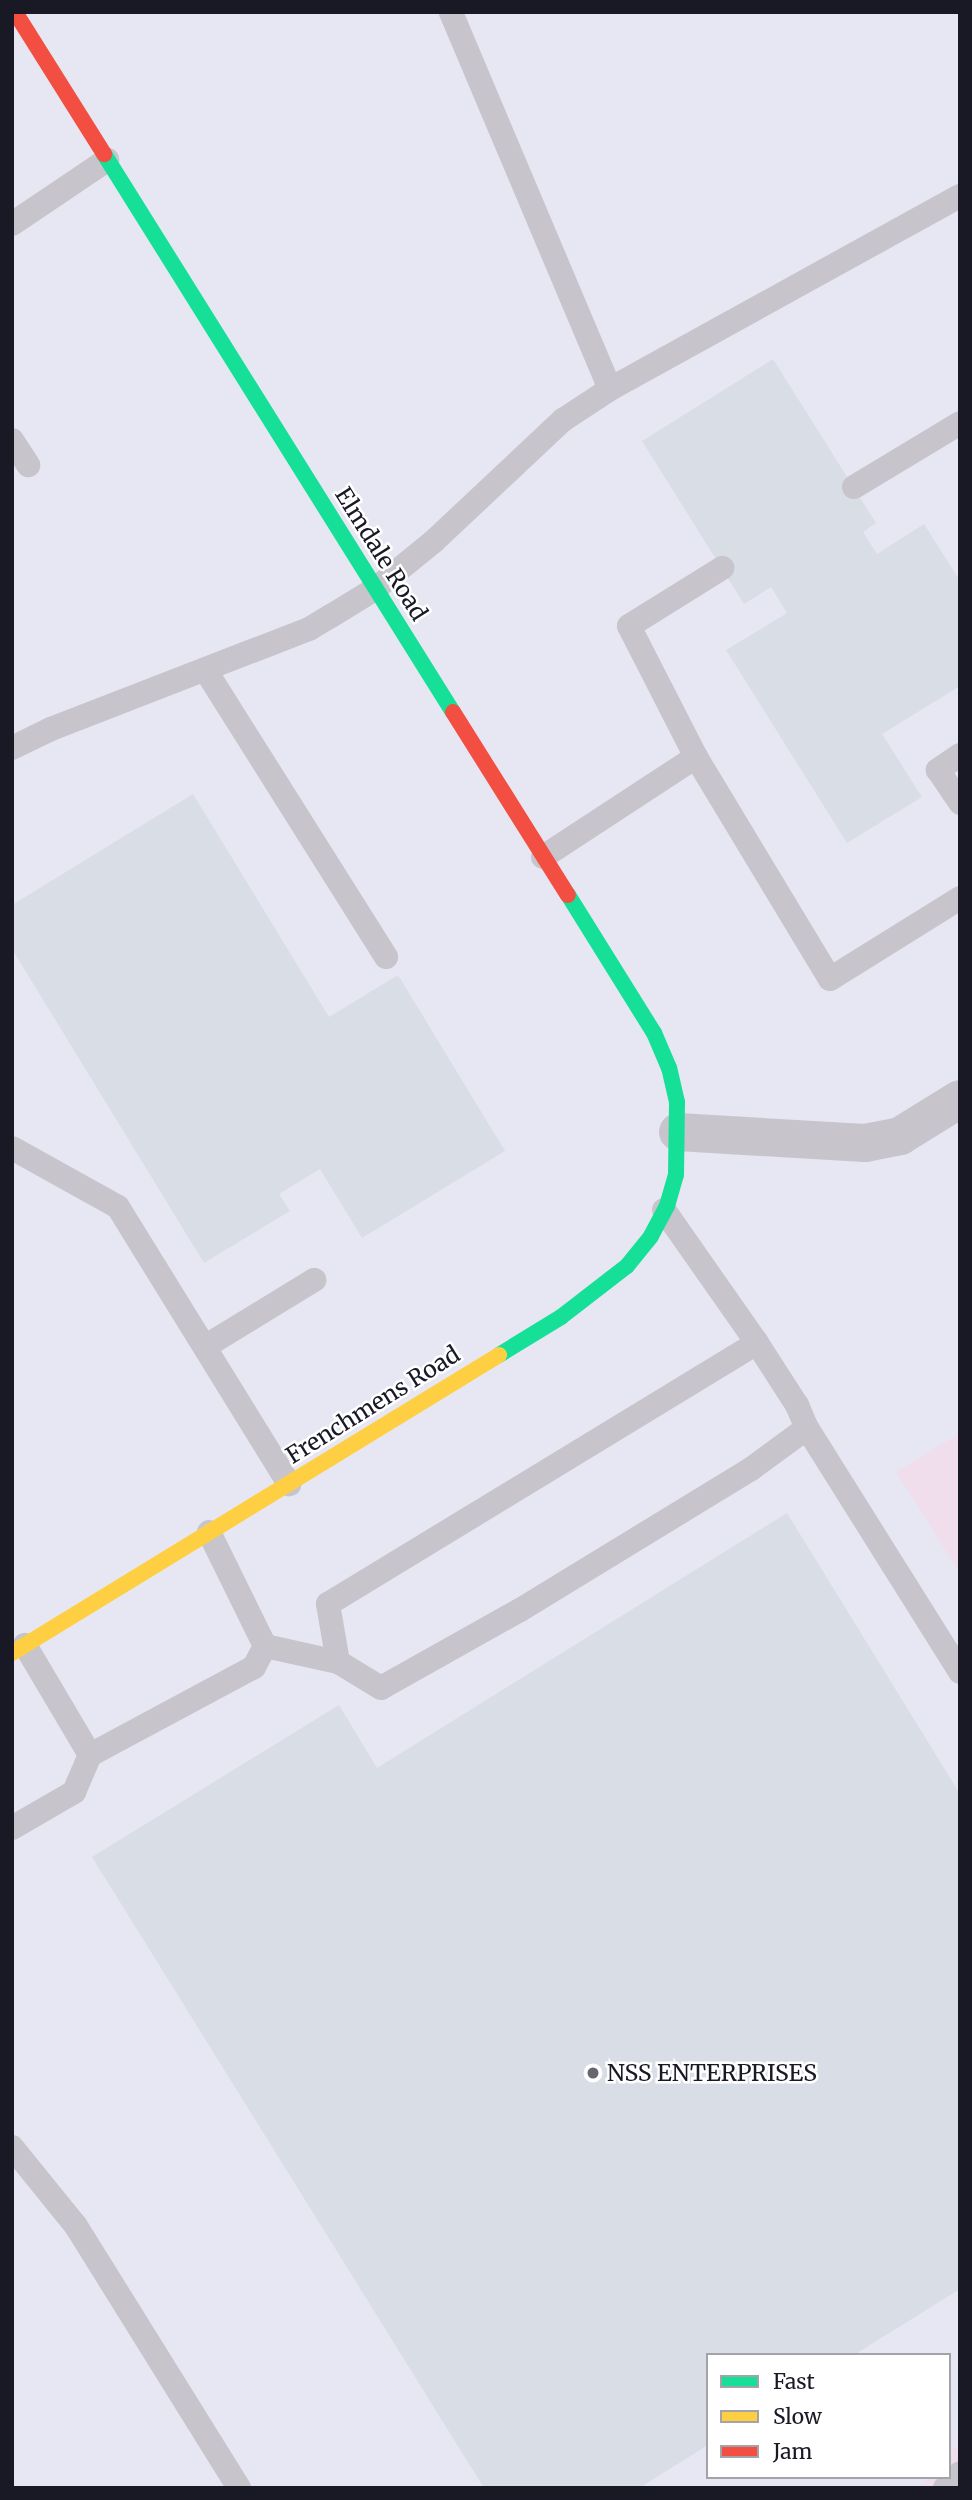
<!DOCTYPE html>
<style>
body{margin:0}
#map{position:relative;width:972px;height:2500px;overflow:hidden;background:#f6f6fa;font-family:Merriweather,serif}
div>[style]{position:absolute}
[style*='--x']{left:calc(var(--x)*1px);top:calc(var(--y)*1px);width:calc(var(--w)*1px);rotate:calc(var(--a)*1deg)}
.built>*{inset:0;background:#e6e7f2}
.green>*{inset:0;background:#f0deec}
.building>*{inset:0;background:#d9dde5}
.lane>*{height:24px;margin:-12px;padding:0 12px;transform-origin:12px;border-radius:12px;background:#c7c4cb}
.street>*{height:38px;margin:-19px;padding:0 19px;transform-origin:19px;border-radius:19px;background:#c7c4cb}
.fast>*{height:16px;margin:-8px;padding:0 8px;transform-origin:8px;border-radius:8px;background:#16e098}
.slow>*{height:16px;margin:-8px;padding:0 8px;transform-origin:8px;border-radius:8px;background:#ffcf43}
.jam>*{height:16px;margin:-8px;padding:0 8px;transform-origin:8px;border-radius:8px;background:#f24e42}
.dots>*{width:19px;height:19px;translate:-50% -50%;box-sizing:border-box;border:4px solid #fff;border-radius:50%}
span{translate:-50% -50%;white-space:nowrap;text-align:center;line-height:1.15;-webkit-text-stroke:5px #fff;paint-order:stroke}
.street-label{font-size:23px;color:#181925}
.poi-label{font-size:23px;color:#181925}
.left{translate:0 -50%;text-align:left}
.frame{position:absolute;inset:0;border:14px solid #181925;pointer-events:none}
.legend{position:absolute;left:706px;top:2353px;width:245px;height:126px;box-sizing:border-box;background:#fff;border:2px solid #a3a3a8;margin:0;padding:9px 12px;list-style:none;font-size:21px;color:#181925}
.legend li{display:flex;align-items:center;gap:14px;height:35px}
.legend b{width:35px;border:2px solid #a3a3a8}
</style>
<div id="map">
<div class="built">
<div style="clip-path:polygon(evenodd,12px 12px,960px 12px,960px 2488px,12px 2488px,12px 12px,708px 2355px,949px 2355px,949px 2477px,708px 2477px,708px 2355px)"></div>
</div>
<div class="green">
<div style="clip-path:polygon(960px 1433px,960px 1573px,896px 1472px)"></div>
<div style="clip-path:polygon(960px 2443px,960px 2488px,918px 2488px,928px 2477px,949px 2477px,949px 2454px)"></div>
</div>
<div class="building">
<div style="clip-path:polygon(773px 359px,876px 523px,863px 532px,877px 554px,924px 524px,960px 581px,960px 686px,882px 734px,922px 797px,847px 843px,726px 650px,787px 613px,771px 587px,744px 604px,642px 441px)"></div>
<div style="clip-path:polygon(193px 794px,329px 1017px,398px 975px,505px 1151px,362px 1238px,320px 1169px,279px 1194px,290px 1211px,204px 1263px,12px 949px,12px 905px)"></div>
<div style="clip-path:polygon(787px 1513px,960px 1794px,960px 2289px,854px 2355px,708px 2355px,708px 2445px,639px 2488px,484px 2488px,92px 1857px,339px 1705px,377px 1768px)"></div>
</div>
<div class="lane">
<div style="--x:12;--y:224;--w:115;--a:-34"></div>
<div style="--x:610;--y:389;--w:400;--a:-28.9"></div>
<div style="--x:12;--y:440;--w:30;--a:57"></div>
<div style="--x:854;--y:487;--w:124;--a:-31.1"></div>
<div style="--x:206;--y:671;--w:338;--a:57.8"></div>
<div style="--x:12;--y:748;--w:43;--a:-26"></div>
<div style="--x:51;--y:729;--w:277;--a:-21.2"></div>
<div style="--x:309;--y:629;--w:26;--a:-31"></div>
<div style="--x:331;--y:616;--w:52;--a:-31.5"></div>
<div style="--x:375;--y:589;--w:76;--a:-39.1"></div>
<div style="--x:434;--y:541;--w:177;--a:-43.2"></div>
<div style="--x:563;--y:420;--w:56;--a:-33.4"></div>
<div style="--x:610;--y:389;--w:409;--a:-112.9"></div>
<div style="--x:960;--y:755;--w:27;--a:146"></div>
<div style="--x:938;--y:770;--w:40;--a:56"></div>
<div style="--x:696;--y:757;--w:147;--a:-117.1"></div>
<div style="--x:629;--y:626;--w:110;--a:-31.9"></div>
<div style="--x:543;--y:857;--w:183;--a:-33.2"></div>
<div style="--x:696;--y:757;--w:259;--a:58.9"></div>
<div style="--x:830;--y:979;--w:153;--a:-31.9"></div>
<div style="--x:12;--y:1148;--w:121;--a:29.1"></div>
<div style="--x:118;--y:1207;--w:326;--a:58.3"></div>
<div style="--x:664;--y:1210;--w:162;--a:55"></div>
<div style="--x:757;--y:1343;--w:74;--a:57.2"></div>
<div style="--x:797;--y:1405;--w:25;--a:67"></div>
<div style="--x:807;--y:1428;--w:69;--a:143.8"></div>
<div style="--x:751;--y:1469;--w:271;--a:148.6"></div>
<div style="--x:520;--y:1610;--w:159;--a:150.7"></div>
<div style="--x:381;--y:1688;--w:50;--a:-148.8"></div>
<div style="--x:338;--y:1662;--w:59;--a:-99.8"></div>
<div style="--x:328;--y:1604;--w:502;--a:-31.32"></div>
<div style="--x:206;--y:1346;--w:127;--a:-31.4"></div>
<div style="--x:807;--y:1428;--w:288;--a:57.9"></div>
<div style="--x:265;--y:1646;--w:75;--a:12.4"></div>
<div style="--x:90;--y:1755;--w:186;--a:-28.2"></div>
<div style="--x:254;--y:1667;--w:24;--a:-62"></div>
<div style="--x:265;--y:1646;--w:127;--a:-116.2"></div>
<div style="--x:12;--y:1828;--w:72;--a:-30.1"></div>
<div style="--x:74;--y:1792;--w:40;--a:-66.6"></div>
<div style="--x:90;--y:1755;--w:128;--a:-120.6"></div>
<div style="--x:12;--y:2147;--w:102;--a:51"></div>
<div style="--x:76;--y:2226;--w:309;--a:58.1"></div>
<div style="--x:945;--y:2488;--w:21;--a:-45"></div>
</div>
<div class="street">
<div style="--x:678;--y:1132;--w:187;--a:3.4"></div>
<div style="--x:865;--y:1143;--w:36;--a:-11"></div>
<div style="--x:900;--y:1136;--w:70;--a:-31.7"></div>
</div>
<div class="fast">
<div style="--x:104;--y:154;--w:658;--a:57.98"></div>
<div style="--x:499;--y:1355;--w:73;--a:-31.5"></div>
<div style="--x:561;--y:1317;--w:83;--a:-37.7"></div>
<div style="--x:627;--y:1266;--w:38;--a:-51"></div>
<div style="--x:651;--y:1236;--w:34;--a:-62"></div>
<div style="--x:667;--y:1206;--w:32;--a:-74"></div>
<div style="--x:676;--y:1175;--w:73;--a:-89.2"></div>
<div style="--x:677;--y:1102;--w:35;--a:-103"></div>
<div style="--x:669;--y:1068;--w:38;--a:-113"></div>
<div style="--x:654;--y:1033;--w:163;--a:-121.9"></div>
</div>
<div class="slow">
<div style="--x:12;--y:1653;--w:571;--a:-31.46"></div>
</div>
<div class="jam">
<div style="--x:15;--y:12;--w:168;--a:57.9"></div>
<div style="--x:453;--y:712;--w:216;--a:57.9"></div>
</div>
<div class="dots">
<div style="left:593px;top:2073px;background:#666670"></div>
</div>
<div class="street-label">
<span style="left:381px;top:554px;rotate:58deg">Elmdale Road</span>
<span style="left:373px;top:1405px;rotate:-32deg">Frenchmens Road</span>
</div>
<div class="poi-label">
<span class="left" style="left:607px;top:2073px">NSS ENTERPRISES</span>
</div>
<div class="frame"></div>
<ul class="legend">
<li><b style="height:9px;background:#16e098"></b>Fast</li>
<li><b style="height:9px;background:#ffcf43"></b>Slow</li>
<li><b style="height:9px;background:#f24e42"></b>Jam</li>
</ul>
</div>
